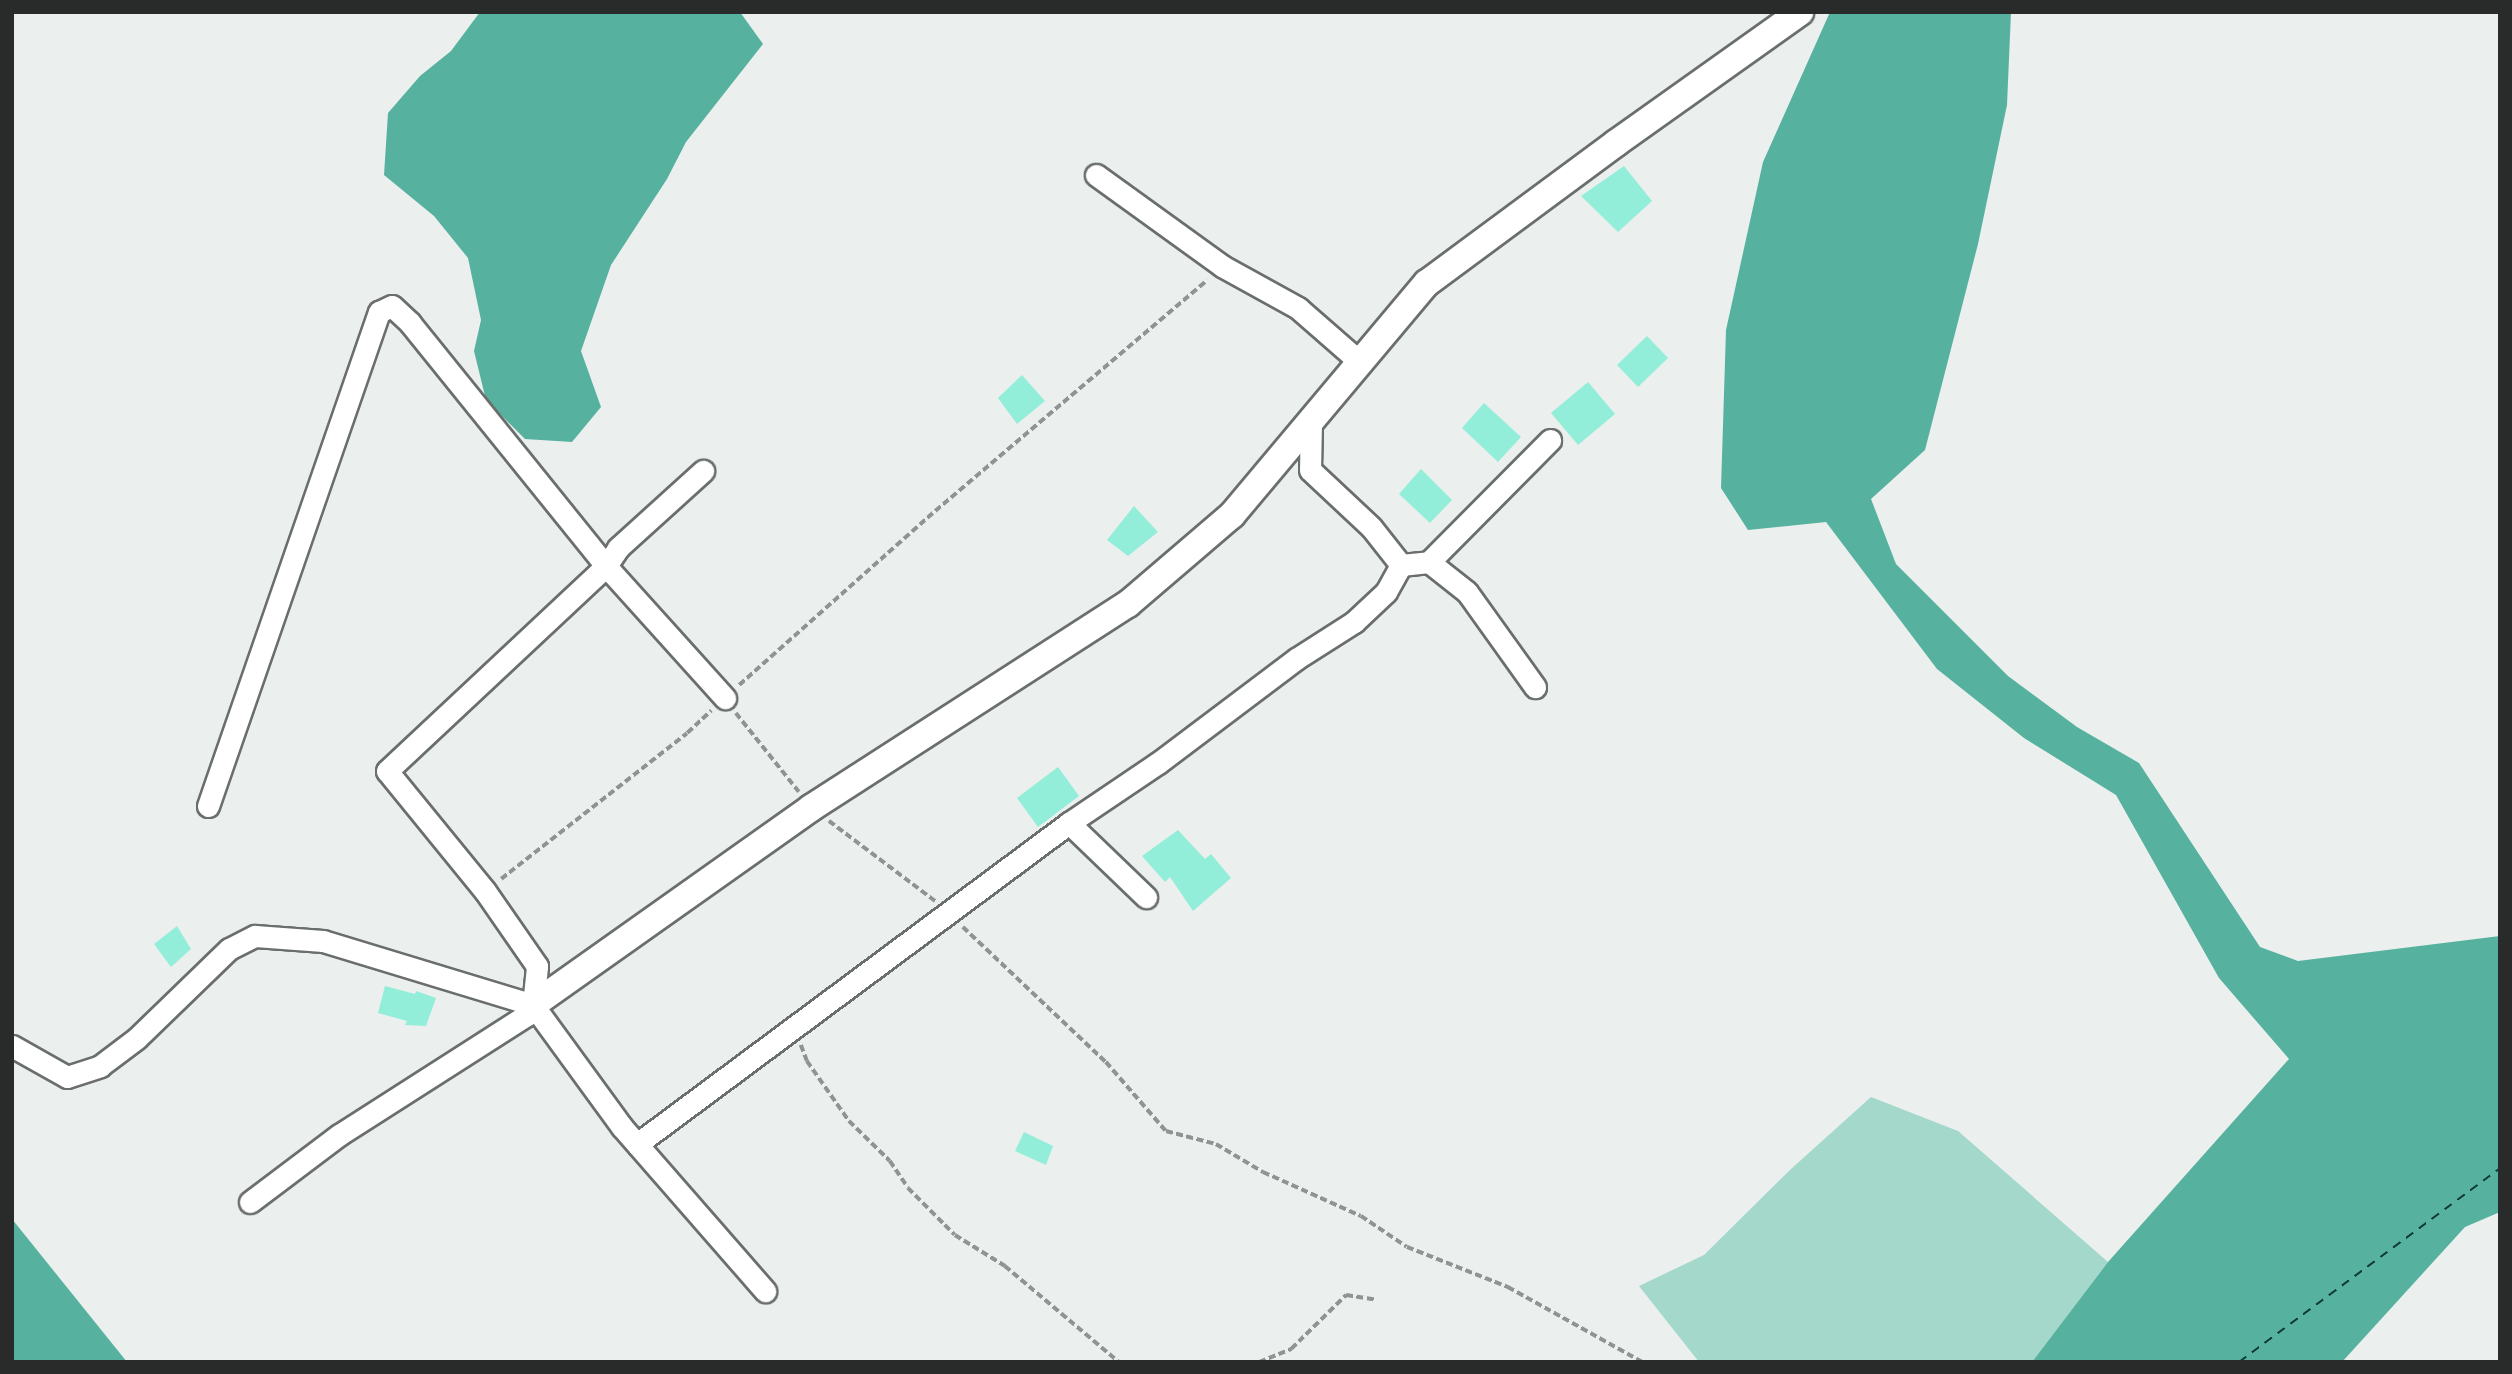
<!DOCTYPE html>
<style>
body{margin:0}
#map{position:relative;width:2512px;height:1374px;overflow:hidden;background:#ebefee;font-family:Mulish,sans-serif}
div>[style]{position:absolute}
[style*='--x']{left:calc(var(--x)*1px);top:calc(var(--y)*1px);width:calc(var(--w)*1px);rotate:calc(var(--a)*1deg)}
.green>*{inset:0;background:#a3d8cb}
.water>*{inset:0;background:#56b29f}
.ferry>*{height:2px;margin-top:-1px;transform-origin:0;background:repeating-linear-gradient(90deg,#0e3931 0 9px,transparent 0 16px)}
.building>*{inset:0;background:#93eed9}
.path>*{height:3.5px;margin-top:-1.75px;transform-origin:0;background:repeating-linear-gradient(90deg,#909392 0 7px,transparent 0 10.5px)}
.roads{filter:drop-shadow(2px 0 #6a6e6d) drop-shadow(-2px 0 #6a6e6d) drop-shadow(0 2px #6a6e6d) drop-shadow(0 -2px #6a6e6d)}
.minor>*{height:21px;margin:-10.5px;padding:0 10.5px;transform-origin:10.5px;border-radius:10.5px;background:#fff}
.major>*{height:26px;margin:-13px;padding:0 13px;transform-origin:13px;border-radius:13px;background:#fff}
span{translate:-50% -50%;white-space:nowrap;text-align:center;line-height:1.15;-webkit-text-stroke:5px #ebefee;paint-order:stroke}
.frame{position:absolute;inset:0;border:14px solid #292a2a;pointer-events:none}
</style>
<div id="map">
<div class="green">
<div style="clip-path:polygon(1871px 1097px,1958px 1131px,2108px 1262px,2032px 1362px,1699px 1362px,1639px 1286px,1704px 1255px,1791px 1169px)"></div>
</div>
<div class="water">
<div style="clip-path:polygon(480px 12px,740px 12px,763px 44px,686px 142px,667px 179px,611px 265px,581px 351px,601px 407px,572px 442px,525px 439px,486px 400px,474px 351px,481px 320px,468px 258px,434px 216px,384px 175px,388px 113px,420px 76px,451px 51px)"></div>
<div style="clip-path:polygon(1830px 12px,2011px 12px,2007px 105px,1978px 244px,1925px 450px,1871px 499px,1896px 564px,2008px 676px,2077px 727px,2139px 763px,2260px 947px,2298px 961px,2500px 936px,2500px 1212px,2465px 1227px,2342px 1362px,2032px 1362px,2108px 1262px,2289px 1059px,2219px 978px,2116px 795px,2024px 738px,1937px 669px,1826px 522px,1748px 530px,1721px 488px,1726px 330px,1763px 162px)"></div>
<div style="clip-path:polygon(12px 1219px,127px 1362px,12px 1362px)"></div>
</div>
<div class="ferry">
<div style="--x:2239;--y:1362;--w:325;--a:-36.6"></div>
</div>
<div class="building">
<div style="clip-path:polygon(1624px 166px,1652px 201px,1618px 232px,1581px 196px)"></div>
<div style="clip-path:polygon(1647px 336px,1668px 358px,1638px 387px,1617px 365px)"></div>
<div style="clip-path:polygon(1022px 375px,1045px 401px,1017px 424px,998px 398px)"></div>
<div style="clip-path:polygon(1588px 382px,1615px 414px,1578px 445px,1551px 413px)"></div>
<div style="clip-path:polygon(1484px 403px,1521px 437px,1498px 462px,1462px 428px)"></div>
<div style="clip-path:polygon(1421px 469px,1452px 500px,1430px 523px,1399px 494px)"></div>
<div style="clip-path:polygon(1134px 506px,1158px 532px,1128px 556px,1107px 540px)"></div>
<div style="clip-path:polygon(1058px 767px,1079px 796px,1038px 827px,1017px 798px)"></div>
<div style="clip-path:polygon(1178px 830px,1205px 859px,1211px 854px,1231px 878px,1193px 911px,1170px 877px,1165px 882px,1142px 856px)"></div>
<div style="clip-path:polygon(177px 926px,191px 949px,171px 967px,154px 944px)"></div>
<div style="clip-path:polygon(385px 986px,415px 994px,416px 991px,436px 998px,426px 1026px,405px 1025px,407px 1021px,378px 1013px)"></div>
<div style="clip-path:polygon(1024px 1132px,1053px 1146px,1046px 1165px,1015px 1151px)"></div>
</div>
<div class="path">
<div style="--x:739;--y:685;--w:262;--a:-41.6"></div>
<div style="--x:935;--y:511;--w:357;--a:-40.3"></div>
<div style="--x:736;--y:713;--w:101;--a:51.4"></div>
<div style="--x:829;--y:821;--w:133;--a:37"></div>
<div style="--x:501;--y:879;--w:236;--a:-38.1"></div>
<div style="--x:687;--y:733;--w:33;--a:-43"></div>
<div style="--x:963;--y:927;--w:197;--a:43.4"></div>
<div style="--x:1106;--y:1062;--w:91;--a:49"></div>
<div style="--x:1166;--y:1131;--w:52;--a:14.6"></div>
<div style="--x:1216;--y:1144;--w:55;--a:30.8"></div>
<div style="--x:1263;--y:1172;--w:107;--a:24.2"></div>
<div style="--x:1361;--y:1216;--w:55;--a:34"></div>
<div style="--x:1407;--y:1247;--w:109;--a:21.6"></div>
<div style="--x:1508;--y:1287;--w:154;--a:29.2"></div>
<div style="--x:801;--y:1045;--w:17;--a:69"></div>
<div style="--x:807;--y:1061;--w:73;--a:55"></div>
<div style="--x:849;--y:1121;--w:57;--a:44.3"></div>
<div style="--x:890;--y:1161;--w:32;--a:56"></div>
<div style="--x:908;--y:1188;--w:66;--a:45"></div>
<div style="--x:955;--y:1235;--w:59;--a:31.8"></div>
<div style="--x:1005;--y:1266;--w:149;--a:40.1"></div>
<div style="--x:1259;--y:1362;--w:35;--a:-22"></div>
<div style="--x:1291;--y:1349;--w:77;--a:-44.5"></div>
<div style="--x:1346;--y:1295;--w:31;--a:9"></div>
</div>
<div class="roads">
<div class="minor">
<div style="--x:1096;--y:175;--w:155;--a:35.8"></div>
<div style="--x:1222;--y:266;--w:87;--a:28.9"></div>
<div style="--x:1298;--y:308;--w:84;--a:41.1"></div>
<div style="--x:1429;--y:562;--w:48;--a:38.3"></div>
<div style="--x:1467;--y:592;--w:117;--a:54.4"></div>
<div style="--x:1401;--y:565;--w:28;--a:-6"></div>
<div style="--x:1429;--y:562;--w:172;--a:-45.2"></div>
<div style="--x:208;--y:806;--w:523;--a:-70.91"></div>
<div style="--x:379;--y:312;--w:14;--a:-25"></div>
<div style="--x:392;--y:306;--w:25;--a:43"></div>
<div style="--x:410;--y:323;--w:312;--a:51.1"></div>
<div style="--x:606;--y:566;--w:178;--a:48"></div>
<div style="--x:1069;--y:823;--w:107;--a:43.9"></div>
<div style="--x:12;--y:1046;--w:63;--a:29.4"></div>
<div style="--x:67;--y:1077;--w:35;--a:-18"></div>
<div style="--x:100;--y:1066;--w:46;--a:-37.1"></div>
<div style="--x:137;--y:1038;--w:128;--a:-44.1"></div>
<div style="--x:229;--y:949;--w:29;--a:-27"></div>
<div style="--x:255;--y:936;--w:68;--a:4.2"></div>
<div style="--x:323;--y:941;--w:220;--a:16.9"></div>
<div style="--x:533;--y:1005;--w:151;--a:53.9"></div>
<div style="--x:622;--y:1127;--w:218;--a:48.9"></div>
<div style="--x:637;--y:1144;--w:538;--a:-36.61"></div>
<div style="--x:1069;--y:823;--w:107;--a:-34"></div>
<div style="--x:1158;--y:763;--w:173;--a:-37"></div>
<div style="--x:1296;--y:659;--w:69;--a:-32.5"></div>
<div style="--x:1354;--y:622;--w:44;--a:-43.2"></div>
<div style="--x:1386;--y:592;--w:31;--a:-61"></div>
<div style="--x:1401;--y:565;--w:48;--a:-128.3"></div>
<div style="--x:1371;--y:527;--w:83;--a:-136.9"></div>
<div style="--x:1310;--y:470;--w:49;--a:-88.8"></div>
<div style="--x:250;--y:1202;--w:111;--a:-37"></div>
<div style="--x:339;--y:1135;--w:223;--a:-32.6"></div>
<div style="--x:527;--y:1015;--w:12;--a:-59"></div>
<div style="--x:533;--y:1005;--w:39;--a:-84"></div>
<div style="--x:537;--y:966;--w:91;--a:-124.7"></div>
<div style="--x:485;--y:891;--w:155;--a:-129.2"></div>
<div style="--x:387;--y:771;--w:300;--a:-43.1"></div>
<div style="--x:606;--y:566;--w:22;--a:-56"></div>
<div style="--x:618;--y:548;--w:115;--a:-42.2"></div>
</div>
<div class="major">
<div style="--x:533;--y:1005;--w:341;--a:-35.3"></div>
<div style="--x:811;--y:808;--w:377;--a:-32.8"></div>
<div style="--x:1128;--y:604;--w:137;--a:-40.6"></div>
<div style="--x:1232;--y:515;--w:303;--a:-50"></div>
<div style="--x:1427;--y:283;--w:235;--a:-36.5"></div>
<div style="--x:1616;--y:143;--w:226;--a:-35.4"></div>
</div>
</div>
<div class="frame"></div>
</div>
